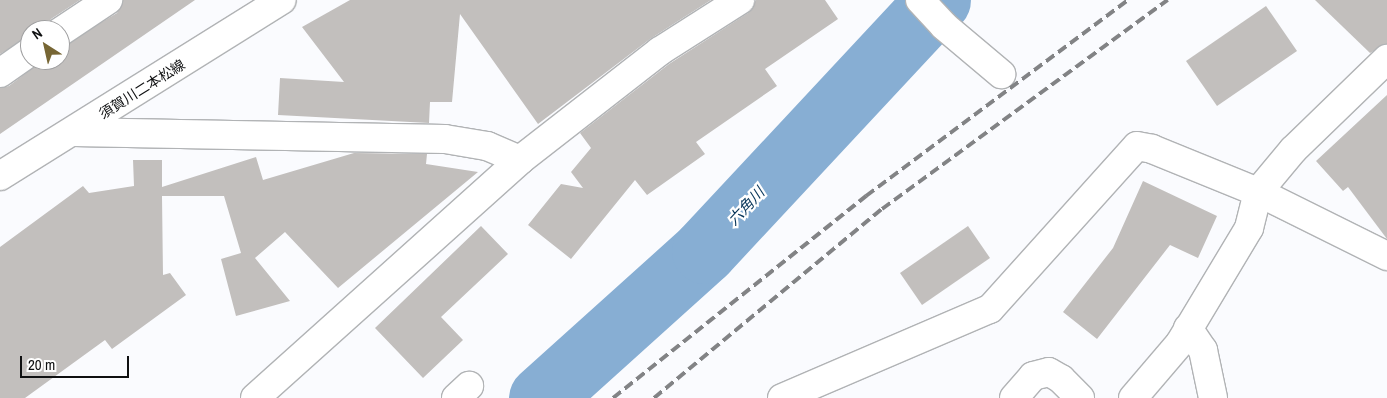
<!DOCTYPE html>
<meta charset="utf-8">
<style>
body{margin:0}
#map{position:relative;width:1387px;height:398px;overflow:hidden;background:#fafbfe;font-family:"Archivo Narrow","Noto Sans JP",sans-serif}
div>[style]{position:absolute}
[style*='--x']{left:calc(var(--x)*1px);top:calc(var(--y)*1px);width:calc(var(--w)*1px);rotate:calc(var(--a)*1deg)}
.river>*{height:65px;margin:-32.5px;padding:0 32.5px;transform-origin:32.5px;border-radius:32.5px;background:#87aed3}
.building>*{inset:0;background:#c2bfbd}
.roads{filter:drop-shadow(1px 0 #b1b3b5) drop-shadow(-1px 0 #b1b3b5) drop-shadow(0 1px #b1b3b5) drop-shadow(0 -1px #b1b3b5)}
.minor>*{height:28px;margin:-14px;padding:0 14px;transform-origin:14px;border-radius:14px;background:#fff}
.major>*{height:28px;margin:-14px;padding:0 14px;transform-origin:14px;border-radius:14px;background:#fff}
.rail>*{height:4px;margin-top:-2px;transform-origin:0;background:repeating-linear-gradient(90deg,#828385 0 10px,transparent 0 15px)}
span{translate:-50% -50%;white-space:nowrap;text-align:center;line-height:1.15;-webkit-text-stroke:4.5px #fff;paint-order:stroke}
.street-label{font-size:14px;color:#0f1011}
.water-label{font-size:15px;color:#063458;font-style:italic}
.north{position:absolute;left:20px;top:20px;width:50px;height:50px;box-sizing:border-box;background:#fff;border:1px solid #9f9fa0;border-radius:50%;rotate:325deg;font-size:14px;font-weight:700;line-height:20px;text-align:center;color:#0f1011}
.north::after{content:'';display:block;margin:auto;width:18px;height:22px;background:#776634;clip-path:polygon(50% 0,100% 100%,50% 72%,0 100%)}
.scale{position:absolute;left:20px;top:356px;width:109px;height:22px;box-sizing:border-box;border:2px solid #0f1011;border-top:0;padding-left:6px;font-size:15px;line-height:18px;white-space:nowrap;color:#0f1011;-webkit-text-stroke:4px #fff;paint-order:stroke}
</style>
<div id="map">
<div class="river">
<div style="--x:541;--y:398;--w:219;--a:-42"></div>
<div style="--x:704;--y:251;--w:343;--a:-47"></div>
</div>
<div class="building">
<div style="clip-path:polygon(0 0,80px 0,51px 19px,45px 30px,30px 30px,30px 37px,0 54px)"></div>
<div style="clip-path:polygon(123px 0,195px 0,0 134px,0 88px,9px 86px,43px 60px,60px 60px,60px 47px,117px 13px)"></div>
<div style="clip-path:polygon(350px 0,711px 0,650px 39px,538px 124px,460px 14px,452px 102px,430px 102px,429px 123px,278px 115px,280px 78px,344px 82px,302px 27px)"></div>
<div style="clip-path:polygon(756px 0,825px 0,838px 19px,765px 69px,777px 86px,696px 142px,705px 154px,647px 195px,635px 180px,571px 259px,528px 225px,561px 184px,583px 188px,571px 172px,591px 148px,580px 133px,669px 64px,748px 13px)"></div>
<div style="clip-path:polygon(1315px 0,1387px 0,1387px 44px,1370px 53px)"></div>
<div style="clip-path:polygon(1266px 6px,1297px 51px,1217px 106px,1186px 61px)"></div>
<div style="clip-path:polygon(1387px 95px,1387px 239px,1348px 187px,1343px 191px,1316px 161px)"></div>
<div style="clip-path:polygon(354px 153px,427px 154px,426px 164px,478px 172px,338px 288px,285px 232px,255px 258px,290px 301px,236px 316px,221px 259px,241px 253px,224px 196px,162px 196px,163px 275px,170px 273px,186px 295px,112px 349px,105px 340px,25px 398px,0 398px,0 247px,83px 186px,89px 193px,134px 186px,133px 160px,162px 160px,162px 187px,256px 157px,263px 180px)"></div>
<div style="clip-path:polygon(1143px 181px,1217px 216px,1198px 258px,1170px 245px,1097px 339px,1063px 312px,1113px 248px)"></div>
<div style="clip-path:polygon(481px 226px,508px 254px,441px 317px,463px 340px,423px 378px,375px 328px)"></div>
<div style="clip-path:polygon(968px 226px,990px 258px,922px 305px,900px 273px)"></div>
</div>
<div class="roads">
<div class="minor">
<div style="--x:920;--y:0;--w:35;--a:47"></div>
<div style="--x:944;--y:26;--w:75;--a:40.1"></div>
<div style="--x:60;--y:32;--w:58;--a:-33.7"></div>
<div style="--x:0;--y:73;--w:37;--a:-35"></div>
<div style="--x:74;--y:132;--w:371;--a:1.1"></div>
<div style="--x:445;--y:139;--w:43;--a:9.5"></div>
<div style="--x:487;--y:146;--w:36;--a:23"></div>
<div style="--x:1188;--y:328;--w:27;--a:56"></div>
<div style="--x:1203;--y:350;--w:49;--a:78.2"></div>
<div style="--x:255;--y:398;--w:356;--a:-41.9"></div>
<div style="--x:520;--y:160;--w:177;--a:-37.9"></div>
<div style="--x:660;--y:51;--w:95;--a:-32.5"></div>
<div style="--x:456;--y:398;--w:18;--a:-43"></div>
<div style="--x:782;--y:398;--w:226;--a:-23.2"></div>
<div style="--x:990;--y:309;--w:219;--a:-48"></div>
<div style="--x:1137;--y:146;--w:15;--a:11"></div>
<div style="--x:1152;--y:149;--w:114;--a:22.1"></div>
<div style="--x:1258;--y:192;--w:144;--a:26.4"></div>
<div style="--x:1014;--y:398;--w:29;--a:-49"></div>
<div style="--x:1033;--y:376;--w:16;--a:-14"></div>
<div style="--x:1049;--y:372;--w:14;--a:30"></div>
<div style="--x:1061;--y:379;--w:27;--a:45"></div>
<div style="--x:1133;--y:398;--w:72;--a:-49.5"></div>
<div style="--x:1180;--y:343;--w:134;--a:-59"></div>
<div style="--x:1249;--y:228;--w:37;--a:-76"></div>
<div style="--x:1258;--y:192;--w:55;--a:-50.2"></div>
<div style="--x:1293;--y:150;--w:131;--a:-44.1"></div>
</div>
<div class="major">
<div style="--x:0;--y:176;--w:332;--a:-32"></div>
</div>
</div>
<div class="rail">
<div style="--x:613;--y:398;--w:324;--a:-38.6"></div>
<div style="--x:866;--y:196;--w:327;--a:-36.8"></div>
<div style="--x:654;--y:398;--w:296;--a:-39.7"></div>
<div style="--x:882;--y:209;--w:354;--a:-36.2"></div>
</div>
<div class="street-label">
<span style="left:142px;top:89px;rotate:-32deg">須賀川二本松線</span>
</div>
<div class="water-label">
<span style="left:746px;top:206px;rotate:-47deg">六角川</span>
</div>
<div class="north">N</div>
<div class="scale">20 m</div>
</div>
